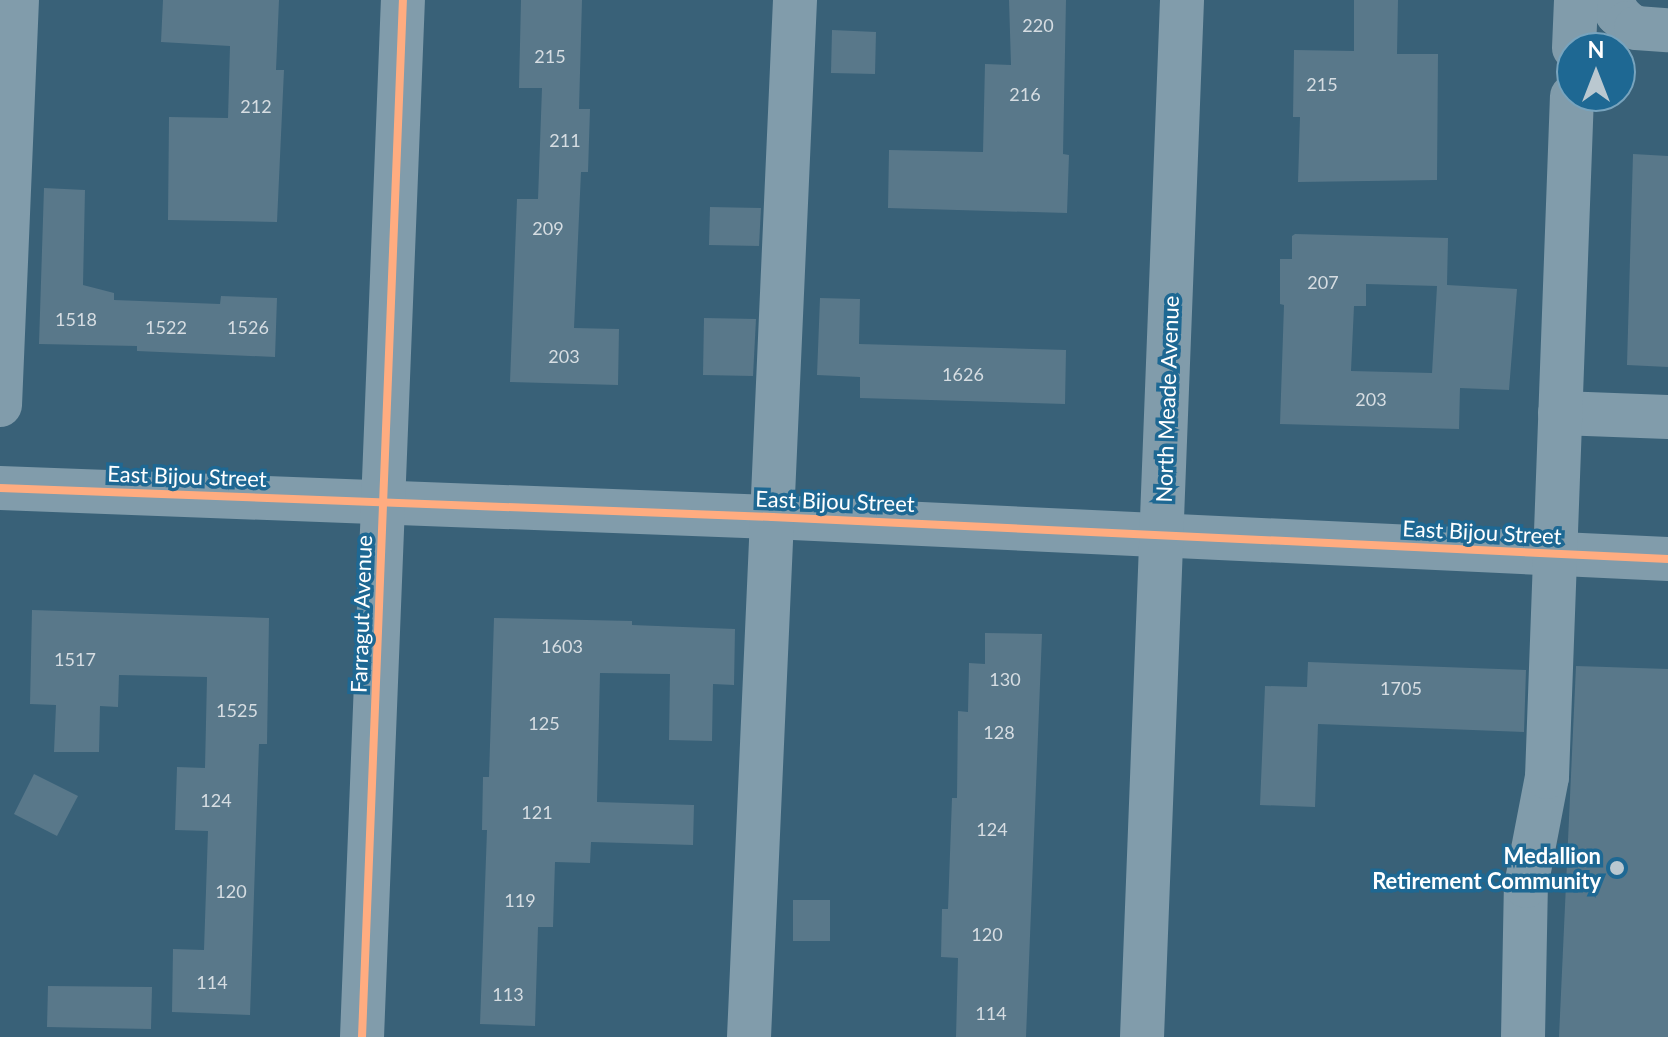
<!DOCTYPE html>
<style>
body{margin:0}
#map{position:relative;width:1668px;height:1037px;overflow:hidden;background:#396178;font-family:Lato,sans-serif}
div>[style]{position:absolute}
[style*='--x']{left:calc(var(--x)*1px);top:calc(var(--y)*1px);width:calc(var(--w)*1px);rotate:calc(var(--a)*1deg)}
.building>*{inset:0;background:#59788a}
.minor>*{height:44px;margin:-22px;padding:0 22px;transform-origin:22px;border-radius:22px;background:#819cab}
.cycleway>*{height:8px;margin:-4px;padding:0 4px;transform-origin:4px;border-radius:4px;background:#ffac80}
.dots>*{width:22px;height:22px;translate:-50% -50%;box-sizing:border-box;border:4px solid #1e6893;border-radius:50%}
span{translate:-50% -50%;white-space:nowrap;text-align:center;line-height:1.15;-webkit-text-stroke:7px #1e6893;paint-order:stroke}
.number-label{font-size:18px;color:#d6dde2}
.number-label span{-webkit-text-stroke-width:0}
.street-label{font-size:22px;color:#fff}
.poi-label{font-size:22px;color:#fff;font-weight:700}
.right{translate:-100% -50%;text-align:right}
.north{position:absolute;left:1556px;top:32px;width:80px;height:80px;box-sizing:border-box;background:#1e6893;border:2px solid #78a4be;border-radius:50%;rotate:0deg;font-size:22px;font-weight:700;line-height:32px;text-align:center;color:#fff}
.north::after{content:'';display:block;margin:auto;width:28px;height:36px;background:#bac8d0;clip-path:polygon(50% 0,100% 100%,50% 72%,0 100%)}
</style>
<div id="map">
<div class="building">
<div style="clip-path:polygon(163px 0,279px 0,276px 70px,284px 70px,277px 222px,168px 220px,169px 117px,228px 118px,230px 46px,161px 42px)"></div>
<div style="clip-path:polygon(521px 0,582px 0,579px 109px,590px 109px,588px 172px,581px 172px,574px 328px,619px 329px,618px 385px,510px 382px,517px 199px,538px 199px,542px 88px,519px 88px)"></div>
<div style="clip-path:polygon(1009px 0,1066px 0,1063px 154px,1069px 155px,1067px 213px,888px 208px,889px 150px,983px 152px,985px 64px,1011px 65px)"></div>
<div style="clip-path:polygon(1354px 0,1398px 0,1397px 54px,1438px 54px,1437px 180px,1298px 182px,1300px 117px,1293px 117px,1294px 50px,1354px 51px)"></div>
<div style="clip-path:polygon(832px 30px,876px 32px,875px 74px,831px 73px)"></div>
<div style="clip-path:polygon(1633px 154px,1668px 156px,1668px 367px,1627px 365px)"></div>
<div style="clip-path:polygon(44px 188px,85px 190px,83px 285px,114px 293px,114px 300px,220px 304px,221px 296px,277px 298px,275px 357px,137px 351px,137px 346px,39px 344px)"></div>
<div style="clip-path:polygon(710px 207px,761px 208px,759px 246px,709px 245px)"></div>
<div style="clip-path:polygon(evenodd,1295px 234px,1448px 238px,1447px 285px,1517px 289px,1509px 390px,1460px 388px,1459px 429px,1280px 424px,1284px 305px,1280px 304px,1280px 259px,1292px 259px,1292px 236px,1295px 234px,1366px 284px,1437px 286px,1432px 373px,1351px 371px,1354px 306px,1366px 306px,1366px 284px)"></div>
<div style="clip-path:polygon(820px 298px,860px 299px,859px 344px,1066px 350px,1065px 404px,860px 398px,860px 377px,817px 375px)"></div>
<div style="clip-path:polygon(704px 318px,756px 319px,753px 376px,703px 375px)"></div>
<div style="clip-path:polygon(32px 610px,269px 618px,267px 744px,259px 744px,250px 1015px,172px 1012px,173px 949px,204px 950px,208px 831px,175px 830px,177px 767px,205px 768px,207px 677px,119px 675px,118px 707px,100px 706px,99px 752px,54px 752px,56px 705px,30px 704px)"></div>
<div style="clip-path:polygon(494px 618px,632px 621px,632px 625px,735px 629px,734px 685px,713px 684px,712px 741px,669px 740px,670px 674px,600px 673px,597px 802px,694px 805px,693px 845px,591px 842px,590px 863px,555px 862px,553px 927px,538px 927px,535px 1026px,480px 1024px,487px 830px,482px 830px,483px 777px,489px 777px)"></div>
<div style="clip-path:polygon(985px 633px,1042px 634px,1026px 1037px,956px 1037px,958px 958px,941px 957px,942px 909px,948px 909px,952px 798px,957px 798px,958px 711px,968px 712px,969px 663px,985px 664px)"></div>
<div style="clip-path:polygon(1308px 662px,1526px 670px,1524px 732px,1318px 724px,1315px 807px,1260px 805px,1265px 686px,1307px 687px)"></div>
<div style="clip-path:polygon(1576px 666px,1668px 669px,1668px 1037px,1559px 1037px)"></div>
<div style="clip-path:polygon(34px 774px,78px 796px,57px 836px,14px 814px)"></div>
<div style="clip-path:polygon(793px 900px,830px 900px,830px 941px,793px 941px)"></div>
<div style="clip-path:polygon(48px 986px,152px 987px,151px 1029px,47px 1027px)"></div>
</div>
<div class="minor">
<div style="--x:1613;--y:0;--w:14;--a:73"></div>
<div style="--x:1617;--y:13;--w:14;--a:45"></div>
<div style="--x:1627;--y:23;--w:10;--a:29"></div>
<div style="--x:1636;--y:28;--w:32;--a:4"></div>
<div style="--x:1574;--y:48;--w:48;--a:-87.6"></div>
<div style="--x:0;--y:405;--w:405;--a:-87.6"></div>
<div style="--x:1560;--y:413;--w:108;--a:2.1"></div>
<div style="--x:0;--y:488;--w:773;--a:2.15"></div>
<div style="--x:772;--y:517;--w:897;--a:2.68"></div>
<div style="--x:362;--y:1037;--w:1038;--a:-87.74"></div>
<div style="--x:749;--y:1037;--w:1038;--a:-87.46"></div>
<div style="--x:1142;--y:1037;--w:1038;--a:-87.79"></div>
<div style="--x:1523;--y:1037;--w:151;--a:-88.9"></div>
<div style="--x:1526;--y:886;--w:111;--a:-79.1"></div>
<div style="--x:1547;--y:777;--w:681;--a:-87.9"></div>
</div>
<div class="cycleway">
<div style="--x:0;--y:488;--w:773;--a:2.15"></div>
<div style="--x:772;--y:517;--w:897;--a:2.68"></div>
<div style="--x:362;--y:1037;--w:1038;--a:-87.74"></div>
</div>
<div class="dots">
<div style="left:1617px;top:868px;background:#bac8d0"></div>
</div>
<div class="number-label">
<span style="left:1038px;top:25px">220</span>
<span style="left:550px;top:56px">215</span>
<span style="left:1322px;top:84px">215</span>
<span style="left:1025px;top:94px">216</span>
<span style="left:256px;top:106px">212</span>
<span style="left:565px;top:140px">211</span>
<span style="left:548px;top:228px">209</span>
<span style="left:1323px;top:282px">207</span>
<span style="left:76px;top:319px">1518</span>
<span style="left:166px;top:327px">1522</span>
<span style="left:248px;top:327px">1526</span>
<span style="left:564px;top:356px">203</span>
<span style="left:963px;top:374px">1626</span>
<span style="left:1371px;top:399px">203</span>
<span style="left:562px;top:646px">1603</span>
<span style="left:75px;top:659px">1517</span>
<span style="left:1005px;top:679px">130</span>
<span style="left:1401px;top:688px">1705</span>
<span style="left:237px;top:710px">1525</span>
<span style="left:544px;top:723px">125</span>
<span style="left:999px;top:732px">128</span>
<span style="left:216px;top:800px">124</span>
<span style="left:537px;top:812px">121</span>
<span style="left:992px;top:829px">124</span>
<span style="left:231px;top:891px">120</span>
<span style="left:520px;top:900px">119</span>
<span style="left:987px;top:934px">120</span>
<span style="left:212px;top:982px">114</span>
<span style="left:508px;top:994px">113</span>
<span style="left:991px;top:1013px">114</span>
</div>
<div class="street-label">
<span style="left:1167px;top:399px;rotate:-88deg">North Meade Avenue</span>
<span style="left:187px;top:476px;rotate:2deg">East Bijou Street</span>
<span style="left:835px;top:501px;rotate:2deg">East Bijou Street</span>
<span style="left:1482px;top:532px;rotate:3deg">East Bijou Street</span>
<span style="left:361px;top:614px;rotate:-88deg">Farragut Avenue</span>
</div>
<div class="poi-label">
<span class="right" style="left:1601px;top:868px">Medallion<br>Retirement Community</span>
</div>
<div class="north">N</div>
</div>
